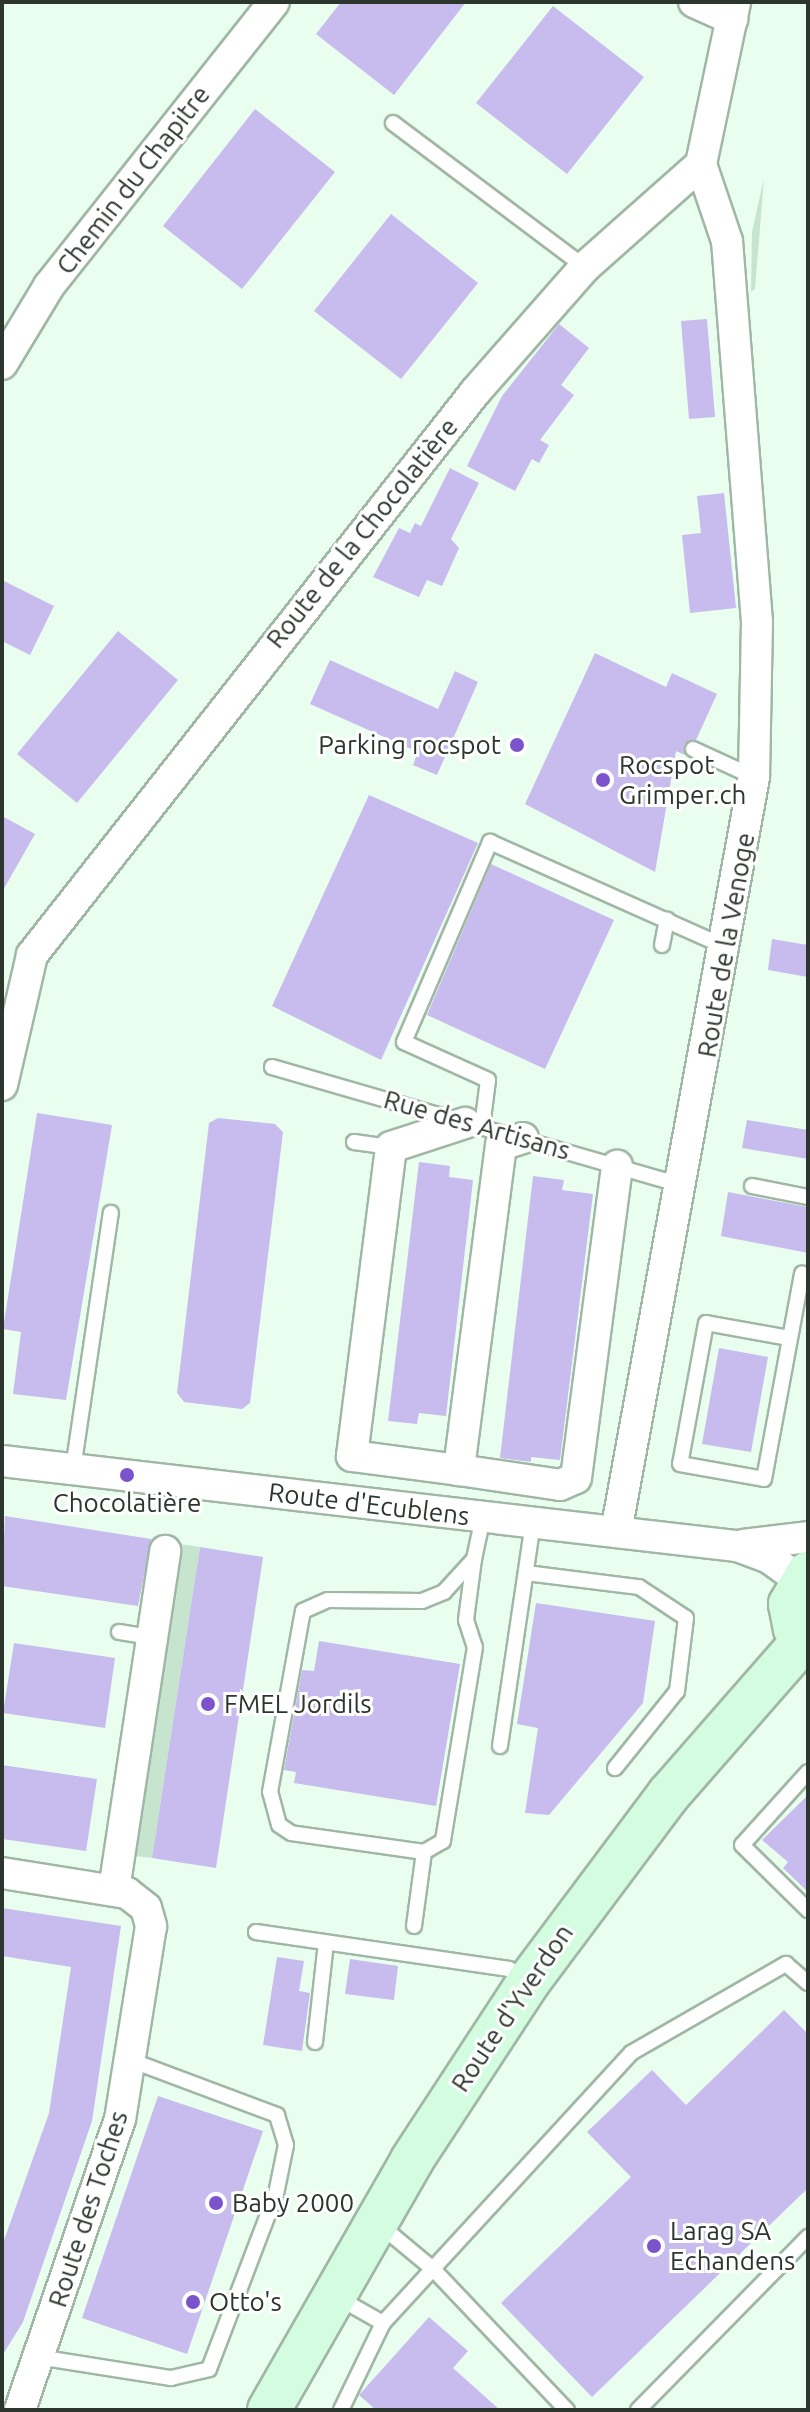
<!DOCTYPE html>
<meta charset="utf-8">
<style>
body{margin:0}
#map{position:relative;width:810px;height:2412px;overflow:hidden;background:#e9feee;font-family:Ubuntu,sans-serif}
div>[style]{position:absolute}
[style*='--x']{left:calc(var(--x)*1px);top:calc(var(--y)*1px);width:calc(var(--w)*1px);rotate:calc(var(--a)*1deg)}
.green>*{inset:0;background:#c7e4ce}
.building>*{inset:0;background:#c7bced}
.roads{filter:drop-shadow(2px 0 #9fb7a4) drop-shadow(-2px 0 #9fb7a4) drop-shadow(0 2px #9fb7a4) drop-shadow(0 -2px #9fb7a4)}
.service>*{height:14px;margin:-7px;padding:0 7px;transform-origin:7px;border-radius:7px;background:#fff}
.minor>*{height:30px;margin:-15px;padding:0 15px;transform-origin:15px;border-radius:15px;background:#fff}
.secondary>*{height:42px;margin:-21px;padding:0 21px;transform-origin:21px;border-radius:21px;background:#d3fce1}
.dots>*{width:22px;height:22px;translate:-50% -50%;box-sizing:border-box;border:4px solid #fff;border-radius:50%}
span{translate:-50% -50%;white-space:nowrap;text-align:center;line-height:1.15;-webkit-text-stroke:6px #fff;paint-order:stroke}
.street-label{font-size:26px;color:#2c362e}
.poi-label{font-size:26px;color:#2c362e}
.right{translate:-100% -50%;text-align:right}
.left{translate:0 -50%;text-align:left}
.frame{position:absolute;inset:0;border:4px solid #2c362e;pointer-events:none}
</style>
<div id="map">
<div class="green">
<div style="clip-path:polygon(764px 178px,755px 289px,751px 292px,752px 232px)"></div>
<div style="clip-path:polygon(166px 1542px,200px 1547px,152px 1858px,119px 1854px)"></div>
</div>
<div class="building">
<div style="clip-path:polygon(341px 2px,466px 2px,394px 95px,316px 34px)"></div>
<div style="clip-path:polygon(553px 6px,644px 77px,567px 174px,476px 103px)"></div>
<div style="clip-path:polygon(255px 109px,335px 172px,242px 289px,163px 226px)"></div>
<div style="clip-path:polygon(391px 214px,478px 283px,401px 379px,314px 311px)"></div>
<div style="clip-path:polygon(707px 319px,715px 417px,689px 419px,681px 321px)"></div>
<div style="clip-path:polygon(559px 324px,589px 348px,561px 385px,574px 395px,540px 440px,549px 445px,539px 463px,532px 459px,515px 491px,467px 466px,502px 396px)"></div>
<div style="clip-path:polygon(450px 468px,479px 483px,451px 539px,459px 548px,442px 586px,427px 580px,419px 597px,373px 577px,399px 528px,410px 533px,415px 523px,421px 526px)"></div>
<div style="clip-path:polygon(724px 493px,736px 608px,690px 613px,682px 535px,701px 533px,697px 496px)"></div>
<div style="clip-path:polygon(2px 580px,54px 606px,30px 655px,2px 641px)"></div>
<div style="clip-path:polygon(118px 631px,178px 680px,77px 803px,17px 754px)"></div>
<div style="clip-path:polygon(595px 653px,666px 687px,672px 673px,717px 694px,696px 740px,684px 744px,685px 755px,676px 751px,655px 872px,525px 804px)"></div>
<div style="clip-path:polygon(330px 660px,438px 709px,455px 671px,478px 682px,437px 775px,413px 765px,418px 752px,310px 704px)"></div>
<div style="clip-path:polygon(369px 795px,478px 843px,381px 1060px,272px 1006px)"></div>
<div style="clip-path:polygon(2px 816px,35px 834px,2px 892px)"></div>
<div style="clip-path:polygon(491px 864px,614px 920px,545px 1069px,427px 1015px)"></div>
<div style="clip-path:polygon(772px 939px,808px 945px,808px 977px,768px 970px)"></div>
<div style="clip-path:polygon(37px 1113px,112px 1125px,66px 1400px,13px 1394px,21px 1332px,3px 1329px)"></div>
<div style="clip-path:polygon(218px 1118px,275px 1124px,283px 1132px,250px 1403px,242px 1409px,184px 1402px,177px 1393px,209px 1123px)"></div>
<div style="clip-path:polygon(747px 1120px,808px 1130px,808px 1159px,742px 1148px)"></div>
<div style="clip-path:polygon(419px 1162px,450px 1166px,449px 1177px,473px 1180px,446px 1416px,419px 1413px,417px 1424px,388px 1421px)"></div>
<div style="clip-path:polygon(533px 1176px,564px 1180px,562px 1190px,593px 1194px,560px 1460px,531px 1457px,531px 1462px,500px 1458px)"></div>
<div style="clip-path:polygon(728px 1192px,808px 1207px,808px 1253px,721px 1236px)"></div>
<div style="clip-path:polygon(719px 1348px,768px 1357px,751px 1452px,702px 1444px)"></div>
<div style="clip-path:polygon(5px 1516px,151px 1539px,138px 1606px,2px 1586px)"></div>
<div style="clip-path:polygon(200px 1547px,263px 1557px,216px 1868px,152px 1858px)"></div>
<div style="clip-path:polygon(536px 1603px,655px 1621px,643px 1703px,549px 1815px,525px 1813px,538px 1728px,517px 1724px)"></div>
<div style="clip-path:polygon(319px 1641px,460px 1664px,436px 1806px,294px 1783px,296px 1772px,284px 1770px,302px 1670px,314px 1671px)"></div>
<div style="clip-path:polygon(14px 1643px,115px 1658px,105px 1728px,3px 1713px)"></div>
<div style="clip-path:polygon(2px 1765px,97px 1779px,86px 1851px,2px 1839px)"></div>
<div style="clip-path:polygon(808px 1795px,808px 1892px,783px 1868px,788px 1862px,762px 1840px)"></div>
<div style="clip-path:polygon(2px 1908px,121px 1926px,92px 2121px,23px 2322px,2px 2356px,2px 2246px,49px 2113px,71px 1967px,2px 1956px)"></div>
<div style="clip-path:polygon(277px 1957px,304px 1961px,299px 1991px,310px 1993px,302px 2051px,263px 2045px)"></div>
<div style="clip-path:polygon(350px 1959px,398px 1966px,394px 2000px,345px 1994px)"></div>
<div style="clip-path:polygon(784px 2010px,808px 2034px,808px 2188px,592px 2397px,501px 2303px,631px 2177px,587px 2132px,652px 2070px,686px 2105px)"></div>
<div style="clip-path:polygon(158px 2096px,263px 2131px,187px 2354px,82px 2318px)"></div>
<div style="clip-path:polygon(429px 2317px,468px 2351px,453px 2368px,500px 2410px,376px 2410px,359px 2395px)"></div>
</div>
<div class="roads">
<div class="service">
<div style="--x:393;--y:123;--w:240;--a:36.9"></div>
<div style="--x:693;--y:749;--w:67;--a:24.7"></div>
<div style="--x:662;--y:945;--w:26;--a:-79"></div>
<div style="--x:272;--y:1067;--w:426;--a:16.1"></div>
<div style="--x:482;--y:1127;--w:47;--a:-82.7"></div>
<div style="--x:488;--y:1080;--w:92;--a:-155.7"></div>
<div style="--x:404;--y:1042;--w:218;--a:-66.7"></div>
<div style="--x:490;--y:842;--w:258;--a:24"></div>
<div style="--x:354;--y:1142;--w:37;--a:8"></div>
<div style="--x:752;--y:1186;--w:57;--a:11.1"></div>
<div style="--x:789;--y:1338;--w:84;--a:-169.8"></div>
<div style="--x:706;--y:1323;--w:143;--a:100.4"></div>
<div style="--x:680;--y:1464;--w:85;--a:10.1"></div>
<div style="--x:764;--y:1479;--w:209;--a:-79.5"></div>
<div style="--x:73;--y:1469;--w:259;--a:-81.6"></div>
<div style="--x:474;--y:1559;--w:62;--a:97.5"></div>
<div style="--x:466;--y:1620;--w:28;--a:72"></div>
<div style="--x:475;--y:1647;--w:197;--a:99.4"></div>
<div style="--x:443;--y:1841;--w:22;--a:150"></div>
<div style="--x:424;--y:1852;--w:134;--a:-171.9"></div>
<div style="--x:291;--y:1833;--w:14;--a:-146"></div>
<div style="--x:279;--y:1825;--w:34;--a:-105"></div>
<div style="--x:270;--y:1792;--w:184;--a:-79.7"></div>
<div style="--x:303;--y:1611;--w:27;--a:-24"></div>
<div style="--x:328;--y:1600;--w:94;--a:0.6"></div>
<div style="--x:422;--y:1601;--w:24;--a:-22"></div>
<div style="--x:444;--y:1592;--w:45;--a:-47.7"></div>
<div style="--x:474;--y:1559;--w:43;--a:-77.9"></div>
<div style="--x:526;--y:1573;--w:114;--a:7.1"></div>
<div style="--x:639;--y:1587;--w:56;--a:33.4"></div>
<div style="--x:686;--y:1618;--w:74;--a:97"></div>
<div style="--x:677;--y:1691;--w:99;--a:128.8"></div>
<div style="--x:119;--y:1632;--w:33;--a:9"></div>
<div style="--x:500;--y:1746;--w:226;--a:-81.6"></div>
<div style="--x:808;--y:1772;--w:98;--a:132.1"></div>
<div style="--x:742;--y:1845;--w:93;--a:44.6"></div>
<div style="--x:414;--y:1926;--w:75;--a:-82.3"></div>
<div style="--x:256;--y:1932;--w:256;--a:8.3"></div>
<div style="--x:509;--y:1969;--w:20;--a:30"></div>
<div style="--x:315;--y:2042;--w:100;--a:-83.7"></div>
<div style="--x:380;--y:2225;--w:69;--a:39.7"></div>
<div style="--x:433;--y:2269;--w:195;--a:46.5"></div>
<div style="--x:337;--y:2297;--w:53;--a:29.5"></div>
<div style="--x:383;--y:2323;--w:97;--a:115.8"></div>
<div style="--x:383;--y:2323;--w:367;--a:-47.4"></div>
<div style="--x:631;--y:2053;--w:179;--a:-29.9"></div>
<div style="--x:786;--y:1964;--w:29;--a:41"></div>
<div style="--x:38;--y:2357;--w:135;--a:9"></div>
<div style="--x:171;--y:2378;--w:39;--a:-13"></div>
<div style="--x:209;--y:2369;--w:187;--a:-69.1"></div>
<div style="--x:276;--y:2194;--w:50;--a:-78.5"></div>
<div style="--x:286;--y:2145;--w:31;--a:-107"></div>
<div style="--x:277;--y:2115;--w:157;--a:-159.5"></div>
<div style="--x:638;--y:2410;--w:243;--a:-45.5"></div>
</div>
<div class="minor">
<div style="--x:694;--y:2;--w:42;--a:24.1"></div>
<div style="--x:2;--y:364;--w:91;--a:-58.9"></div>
<div style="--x:49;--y:286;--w:362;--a:-51.6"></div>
<div style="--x:2;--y:1085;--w:133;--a:-77"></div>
<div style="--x:32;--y:955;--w:718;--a:-51.79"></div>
<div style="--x:476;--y:391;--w:165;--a:-48.7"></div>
<div style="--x:585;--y:267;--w:155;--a:-41.6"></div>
<div style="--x:701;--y:164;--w:166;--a:-78.1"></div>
<div style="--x:523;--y:1138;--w:23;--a:162"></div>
<div style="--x:501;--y:1145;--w:328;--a:97.4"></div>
<div style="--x:459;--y:1470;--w:102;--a:8.4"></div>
<div style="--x:560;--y:1485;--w:17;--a:-24"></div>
<div style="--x:576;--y:1478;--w:315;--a:-82.5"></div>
<div style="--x:2;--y:1461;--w:740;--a:6.6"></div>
<div style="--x:737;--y:1546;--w:33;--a:20"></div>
<div style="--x:768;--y:1557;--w:39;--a:36"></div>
<div style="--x:459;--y:1470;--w:108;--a:-172.5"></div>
<div style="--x:352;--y:1456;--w:311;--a:-82.8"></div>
<div style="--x:391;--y:1147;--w:78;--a:-18"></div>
<div style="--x:616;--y:1532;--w:768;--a:-79.64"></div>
<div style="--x:754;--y:777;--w:155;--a:-88.9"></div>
<div style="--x:757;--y:622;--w:382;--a:-94.5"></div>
<div style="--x:727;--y:241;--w:81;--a:-108.7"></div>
<div style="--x:743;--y:1545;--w:65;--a:-7"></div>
<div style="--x:2;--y:1873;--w:127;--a:9.1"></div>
<div style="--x:127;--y:1893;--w:24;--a:38"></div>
<div style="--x:146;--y:1908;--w:19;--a:74"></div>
<div style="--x:151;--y:1926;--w:195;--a:99.1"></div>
<div style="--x:120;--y:2119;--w:308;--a:109"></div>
<div style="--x:114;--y:1890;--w:343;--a:-81.4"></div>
</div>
<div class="secondary">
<div style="--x:808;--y:1573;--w:36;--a:120"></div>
<div style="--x:790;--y:1604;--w:25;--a:79"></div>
<div style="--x:795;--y:1629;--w:19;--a:47"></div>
<div style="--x:269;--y:2410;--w:288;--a:-60.2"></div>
<div style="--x:412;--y:2160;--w:214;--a:-56.8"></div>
<div style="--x:529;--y:1981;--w:234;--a:-53.2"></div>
<div style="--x:669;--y:1794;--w:205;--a:-48.8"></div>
</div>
</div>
<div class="dots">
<div style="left:517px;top:745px;background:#7b53cc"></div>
<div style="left:603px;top:780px;background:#7b53cc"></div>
<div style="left:127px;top:1475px;background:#7b53cc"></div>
<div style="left:208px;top:1704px;background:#7b53cc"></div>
<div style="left:216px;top:2203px;background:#7b53cc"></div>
<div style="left:654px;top:2246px;background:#7b53cc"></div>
<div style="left:193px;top:2302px;background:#7b53cc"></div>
</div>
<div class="street-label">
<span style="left:133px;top:180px;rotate:-52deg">Chemin du Chapitre</span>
<span style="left:362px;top:533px;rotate:-51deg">Route de la Chocolatière</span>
<span style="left:726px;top:945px;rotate:-80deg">Route de la Venoge</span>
<span style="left:477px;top:1125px;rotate:16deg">Rue des Artisans</span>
<span style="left:369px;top:1504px;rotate:7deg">Route d'Ecublens</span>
<span style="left:512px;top:2008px;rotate:-56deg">Route d'Yverdon</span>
<span style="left:88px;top:2209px;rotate:-72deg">Route des Toches</span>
</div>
<div class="poi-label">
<span class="right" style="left:501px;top:745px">Parking rocspot</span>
<span class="left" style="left:619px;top:780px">Rocspot<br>Grimper.ch</span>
<span style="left:127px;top:1503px">Chocolatière</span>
<span class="left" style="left:224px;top:1704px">FMEL Jordils</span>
<span class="left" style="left:232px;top:2203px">Baby 2000</span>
<span class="left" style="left:670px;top:2246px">Larag SA<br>Echandens</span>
<span class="left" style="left:209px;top:2302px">Otto's</span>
</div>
<div class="frame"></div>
</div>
